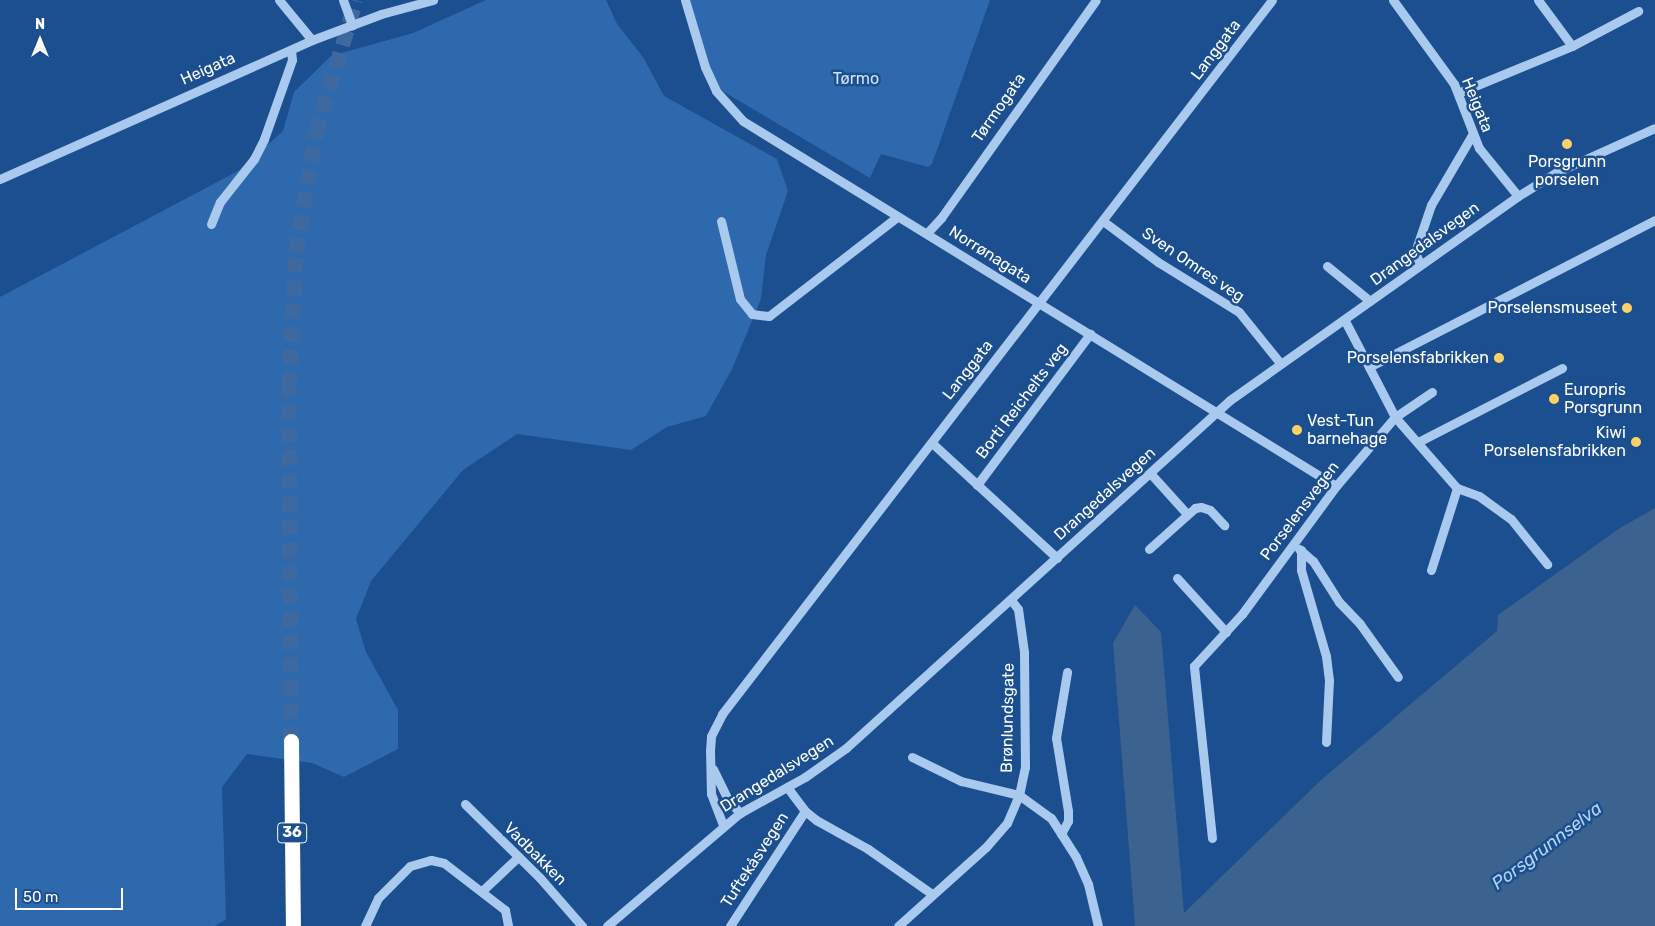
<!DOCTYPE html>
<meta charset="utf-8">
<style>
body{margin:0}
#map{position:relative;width:1655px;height:926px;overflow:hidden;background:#1b4f8f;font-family:Rubik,sans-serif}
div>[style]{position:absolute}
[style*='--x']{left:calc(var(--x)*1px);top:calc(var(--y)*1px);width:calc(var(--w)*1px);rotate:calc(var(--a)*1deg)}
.green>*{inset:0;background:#2e69ad}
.water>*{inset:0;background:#3c6290}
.highway-tunnel>*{height:15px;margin-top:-7.5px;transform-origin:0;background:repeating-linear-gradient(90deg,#3d69a0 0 15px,transparent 0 23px)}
.minor>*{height:9px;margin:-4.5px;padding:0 4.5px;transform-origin:4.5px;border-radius:4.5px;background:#a9c9ee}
.highway>*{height:15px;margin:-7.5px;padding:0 7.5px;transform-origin:7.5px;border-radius:7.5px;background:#fff}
.dots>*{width:14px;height:14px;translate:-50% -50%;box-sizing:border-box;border:2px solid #1b4f8f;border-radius:50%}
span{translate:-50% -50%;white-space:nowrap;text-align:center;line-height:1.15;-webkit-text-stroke:5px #1b4f8f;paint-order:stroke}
.shield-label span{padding:1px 4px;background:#1b4f8f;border:1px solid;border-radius:4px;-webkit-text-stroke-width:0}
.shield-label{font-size:15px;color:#fff;font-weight:700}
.street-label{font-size:16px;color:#fff}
.park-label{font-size:16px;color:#cfe3fa}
.poi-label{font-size:16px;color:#fff}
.right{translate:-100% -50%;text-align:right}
.left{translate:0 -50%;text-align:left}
.water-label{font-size:18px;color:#b5d3f5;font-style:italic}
.north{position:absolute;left:15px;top:15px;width:50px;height:50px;-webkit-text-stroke:4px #1b4f8f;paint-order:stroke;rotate:0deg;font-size:14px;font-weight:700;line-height:20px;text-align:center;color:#fff}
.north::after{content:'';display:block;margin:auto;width:18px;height:22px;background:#fff;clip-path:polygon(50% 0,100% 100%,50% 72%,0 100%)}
.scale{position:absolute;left:15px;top:888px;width:108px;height:22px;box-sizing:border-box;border:2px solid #fff;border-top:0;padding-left:6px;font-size:15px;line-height:18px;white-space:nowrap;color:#fff;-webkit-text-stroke:4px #1b4f8f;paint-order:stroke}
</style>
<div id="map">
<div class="green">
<div style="clip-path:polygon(486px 0,606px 0,617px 24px,643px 57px,664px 96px,777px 159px,788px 191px,766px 255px,761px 299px,732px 369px,706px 416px,667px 427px,631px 450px,517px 434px,463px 470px,371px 581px,356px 619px,366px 652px,398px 710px,398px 749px,344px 777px,312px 763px,247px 754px,222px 787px,226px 919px,215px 926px,0 926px,0 297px,238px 171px,283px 131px,294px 92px,331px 56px,413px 33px)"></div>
<div style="clip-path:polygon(683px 0,990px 0,932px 164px,928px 167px,881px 154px,870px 178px,724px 92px,703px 69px)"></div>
</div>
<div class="water">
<div style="clip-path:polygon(1655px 508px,1655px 926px,1135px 926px,1113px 643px,1135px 605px,1161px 632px,1184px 913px,1320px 781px,1497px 631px,1498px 615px,1620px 528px)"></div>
</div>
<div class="highway-tunnel">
<div style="--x:291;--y:741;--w:354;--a:-90.3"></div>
<div style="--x:289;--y:387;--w:135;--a:-87"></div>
<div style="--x:296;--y:252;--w:121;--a:-80.5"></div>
<div style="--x:316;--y:133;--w:139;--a:-73.3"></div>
</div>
<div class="minor">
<div style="--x:279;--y:0;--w:52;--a:50.5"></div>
<div style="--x:343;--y:0;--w:27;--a:70"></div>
<div style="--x:685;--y:0;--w:70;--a:73.4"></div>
<div style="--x:705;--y:67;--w:26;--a:65"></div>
<div style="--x:716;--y:91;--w:40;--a:48"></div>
<div style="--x:743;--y:121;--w:696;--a:31.61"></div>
<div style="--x:1393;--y:0;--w:104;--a:54"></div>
<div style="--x:1454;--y:84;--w:69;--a:68.7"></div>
<div style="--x:1479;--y:148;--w:62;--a:50.9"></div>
<div style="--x:1538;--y:0;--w:57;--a:53.5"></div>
<div style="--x:1458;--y:93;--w:123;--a:-22.4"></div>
<div style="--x:1572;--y:46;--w:75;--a:-27.9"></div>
<div style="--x:0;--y:179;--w:342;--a:-24"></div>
<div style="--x:312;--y:40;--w:74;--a:-20.6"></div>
<div style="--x:381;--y:14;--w:54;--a:-15.1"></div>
<div style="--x:721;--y:221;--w:80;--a:76.3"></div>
<div style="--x:740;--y:299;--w:19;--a:51"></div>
<div style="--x:752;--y:314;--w:17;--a:7"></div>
<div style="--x:769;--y:316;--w:162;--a:-37.7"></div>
<div style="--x:1103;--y:221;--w:69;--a:36.7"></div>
<div style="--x:1158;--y:262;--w:95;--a:31.7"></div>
<div style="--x:1239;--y:312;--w:65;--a:51.2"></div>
<div style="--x:211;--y:224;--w:24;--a:-68"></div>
<div style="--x:220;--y:202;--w:55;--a:-51.7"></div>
<div style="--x:254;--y:159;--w:22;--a:-63"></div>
<div style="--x:264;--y:139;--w:84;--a:-70.5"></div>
<div style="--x:292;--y:60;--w:10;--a:-96"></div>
<div style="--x:927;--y:233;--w:21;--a:-47"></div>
<div style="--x:941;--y:218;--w:267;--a:-54.6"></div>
<div style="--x:1420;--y:264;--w:13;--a:-113"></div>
<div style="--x:1415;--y:252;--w:50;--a:-71.2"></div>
<div style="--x:1431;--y:205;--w:81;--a:-59.6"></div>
<div style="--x:1327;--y:266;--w:55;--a:39.1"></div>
<div style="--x:1369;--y:367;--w:322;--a:-27.2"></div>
<div style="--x:1432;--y:392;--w:45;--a:146"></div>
<div style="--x:1395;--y:417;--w:94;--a:48.9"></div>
<div style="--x:1457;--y:488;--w:23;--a:20"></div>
<div style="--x:1479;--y:496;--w:39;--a:36"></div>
<div style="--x:1511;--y:519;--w:58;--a:51.3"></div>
<div style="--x:1418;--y:442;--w:162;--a:-27.2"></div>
<div style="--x:932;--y:443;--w:170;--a:42.6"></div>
<div style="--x:1150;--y:473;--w:55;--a:47.9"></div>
<div style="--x:977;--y:485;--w:189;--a:-53.2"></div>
<div style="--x:1149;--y:549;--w:62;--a:-41.7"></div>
<div style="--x:1195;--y:508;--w:6;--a:-9"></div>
<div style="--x:1201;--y:507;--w:9;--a:18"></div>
<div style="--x:1210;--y:510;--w:21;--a:47"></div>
<div style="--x:1299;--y:549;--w:18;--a:41"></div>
<div style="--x:1313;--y:561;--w:49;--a:57.6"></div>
<div style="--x:1339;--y:602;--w:30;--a:46"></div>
<div style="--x:1360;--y:624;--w:65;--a:54.4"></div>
<div style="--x:1301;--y:550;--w:20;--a:90"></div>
<div style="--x:1301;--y:570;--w:90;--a:73.8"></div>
<div style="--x:1326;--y:656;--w:24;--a:83"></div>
<div style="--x:1329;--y:680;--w:62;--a:92.8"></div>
<div style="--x:1431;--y:570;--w:86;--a:-72.4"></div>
<div style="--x:1177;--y:578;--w:73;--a:47.8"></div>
<div style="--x:912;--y:757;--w:55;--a:26.1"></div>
<div style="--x:961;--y:781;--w:60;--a:13.6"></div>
<div style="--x:1019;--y:795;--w:39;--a:36"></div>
<div style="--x:1051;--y:818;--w:46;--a:57.3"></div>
<div style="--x:1076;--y:857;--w:30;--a:66"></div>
<div style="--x:1088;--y:884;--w:43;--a:76.6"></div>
<div style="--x:713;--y:769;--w:34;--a:64"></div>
<div style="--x:728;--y:800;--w:18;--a:47"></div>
<div style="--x:787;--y:787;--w:30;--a:53"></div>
<div style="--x:805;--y:811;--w:14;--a:39"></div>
<div style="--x:816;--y:820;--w:60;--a:29.1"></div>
<div style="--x:868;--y:849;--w:78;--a:35.1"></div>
<div style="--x:465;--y:804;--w:105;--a:44.6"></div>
<div style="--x:540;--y:878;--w:64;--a:48.8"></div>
<div style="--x:723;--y:825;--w:33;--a:-111"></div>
<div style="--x:711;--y:794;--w:43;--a:-91.3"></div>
<div style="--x:710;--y:751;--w:15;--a:-86"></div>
<div style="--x:711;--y:736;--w:25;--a:-63"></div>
<div style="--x:722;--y:714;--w:901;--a:-52.39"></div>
<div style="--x:1061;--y:834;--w:15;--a:-62"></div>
<div style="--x:1068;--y:821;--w:10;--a:-90"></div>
<div style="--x:1068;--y:811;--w:74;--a:-99.3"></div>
<div style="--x:1056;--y:738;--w:67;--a:-80.5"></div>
<div style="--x:1212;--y:838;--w:173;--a:-96"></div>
<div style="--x:1194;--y:666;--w:71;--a:-47.3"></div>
<div style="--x:1242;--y:614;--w:159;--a:-53.7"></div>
<div style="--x:1336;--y:486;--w:91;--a:-49.5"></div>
<div style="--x:1395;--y:417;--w:110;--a:-117.5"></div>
<div style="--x:482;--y:891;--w:50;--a:-43.4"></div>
<div style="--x:365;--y:926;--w:31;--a:-65"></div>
<div style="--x:378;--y:898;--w:45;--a:-45"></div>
<div style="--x:410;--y:866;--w:22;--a:-16"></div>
<div style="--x:431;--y:860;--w:13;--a:13"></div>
<div style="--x:444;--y:863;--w:77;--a:37.6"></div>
<div style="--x:505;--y:910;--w:16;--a:79"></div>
<div style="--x:607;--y:926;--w:175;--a:-40.4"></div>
<div style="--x:740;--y:813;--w:74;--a:-29"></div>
<div style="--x:805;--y:777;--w:50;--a:-35.3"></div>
<div style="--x:846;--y:748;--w:518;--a:-42.18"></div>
<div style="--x:1230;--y:400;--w:353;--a:-35.3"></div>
<div style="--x:1518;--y:196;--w:46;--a:-31.6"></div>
<div style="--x:1557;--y:172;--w:107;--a:-24.2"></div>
<div style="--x:730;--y:926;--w:137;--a:-56.9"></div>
<div style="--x:898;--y:926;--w:118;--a:-41.9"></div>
<div style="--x:986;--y:847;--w:32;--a:-49"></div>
<div style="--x:1007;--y:823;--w:30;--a:-67"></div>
<div style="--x:1019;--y:795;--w:29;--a:-78"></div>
<div style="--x:1025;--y:767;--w:115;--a:-90.5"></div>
<div style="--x:1024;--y:652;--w:43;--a:-97.9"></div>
<div style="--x:1018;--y:609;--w:11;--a:-128"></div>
</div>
<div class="highway">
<div style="--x:291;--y:741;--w:185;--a:89.4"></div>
</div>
<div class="dots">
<div style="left:1567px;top:144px;background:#ffd166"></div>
<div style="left:1627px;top:308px;background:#ffd166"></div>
<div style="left:1499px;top:358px;background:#ffd166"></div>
<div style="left:1554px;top:399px;background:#ffd166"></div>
<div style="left:1297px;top:430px;background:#ffd166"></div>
<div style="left:1636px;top:442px;background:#ffd166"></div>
</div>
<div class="shield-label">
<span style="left:292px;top:833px">36</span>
</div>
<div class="street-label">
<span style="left:1216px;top:50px;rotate:-53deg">Langgata</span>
<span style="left:208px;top:69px;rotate:-24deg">Heigata</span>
<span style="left:1477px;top:105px;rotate:68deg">Heigata</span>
<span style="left:999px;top:108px;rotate:-55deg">Tørmogata</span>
<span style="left:1425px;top:244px;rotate:-36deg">Drangedalsvegen</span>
<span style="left:990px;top:255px;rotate:32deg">Norrønagata</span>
<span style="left:1193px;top:265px;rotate:34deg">Sven Omres veg</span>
<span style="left:968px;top:370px;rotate:-52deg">Langgata</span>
<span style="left:1022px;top:401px;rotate:-53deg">Borti Reichelts veg</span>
<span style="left:1105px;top:494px;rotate:-42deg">Drangedalsvegen</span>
<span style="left:1300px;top:511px;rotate:-53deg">Porselensvegen</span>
<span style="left:1008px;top:718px;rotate:-89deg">Brønlundsgate</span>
<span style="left:777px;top:774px;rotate:-32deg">Drangedalsvegen</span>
<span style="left:535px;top:854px;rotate:45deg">Vadbakken</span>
<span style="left:755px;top:860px;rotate:-57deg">Tuftekåsvegen</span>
</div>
<div class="park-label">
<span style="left:856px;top:79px">Tørmo</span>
</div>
<div class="poi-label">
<span style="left:1567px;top:171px">Porsgrunn<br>porselen</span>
<span class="right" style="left:1617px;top:308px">Porselensmuseet</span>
<span class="right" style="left:1489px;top:358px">Porselensfabrikken</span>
<span class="left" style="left:1564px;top:399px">Europris<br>Porsgrunn</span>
<span class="left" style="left:1307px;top:430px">Vest-Tun<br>barnehage</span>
<span class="right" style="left:1626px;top:442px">Kiwi<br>Porselensfabrikken</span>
</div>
<div class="water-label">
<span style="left:1547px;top:846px;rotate:-37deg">Porsgrunnselva</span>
</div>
<div class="north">N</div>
<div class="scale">50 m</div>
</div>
